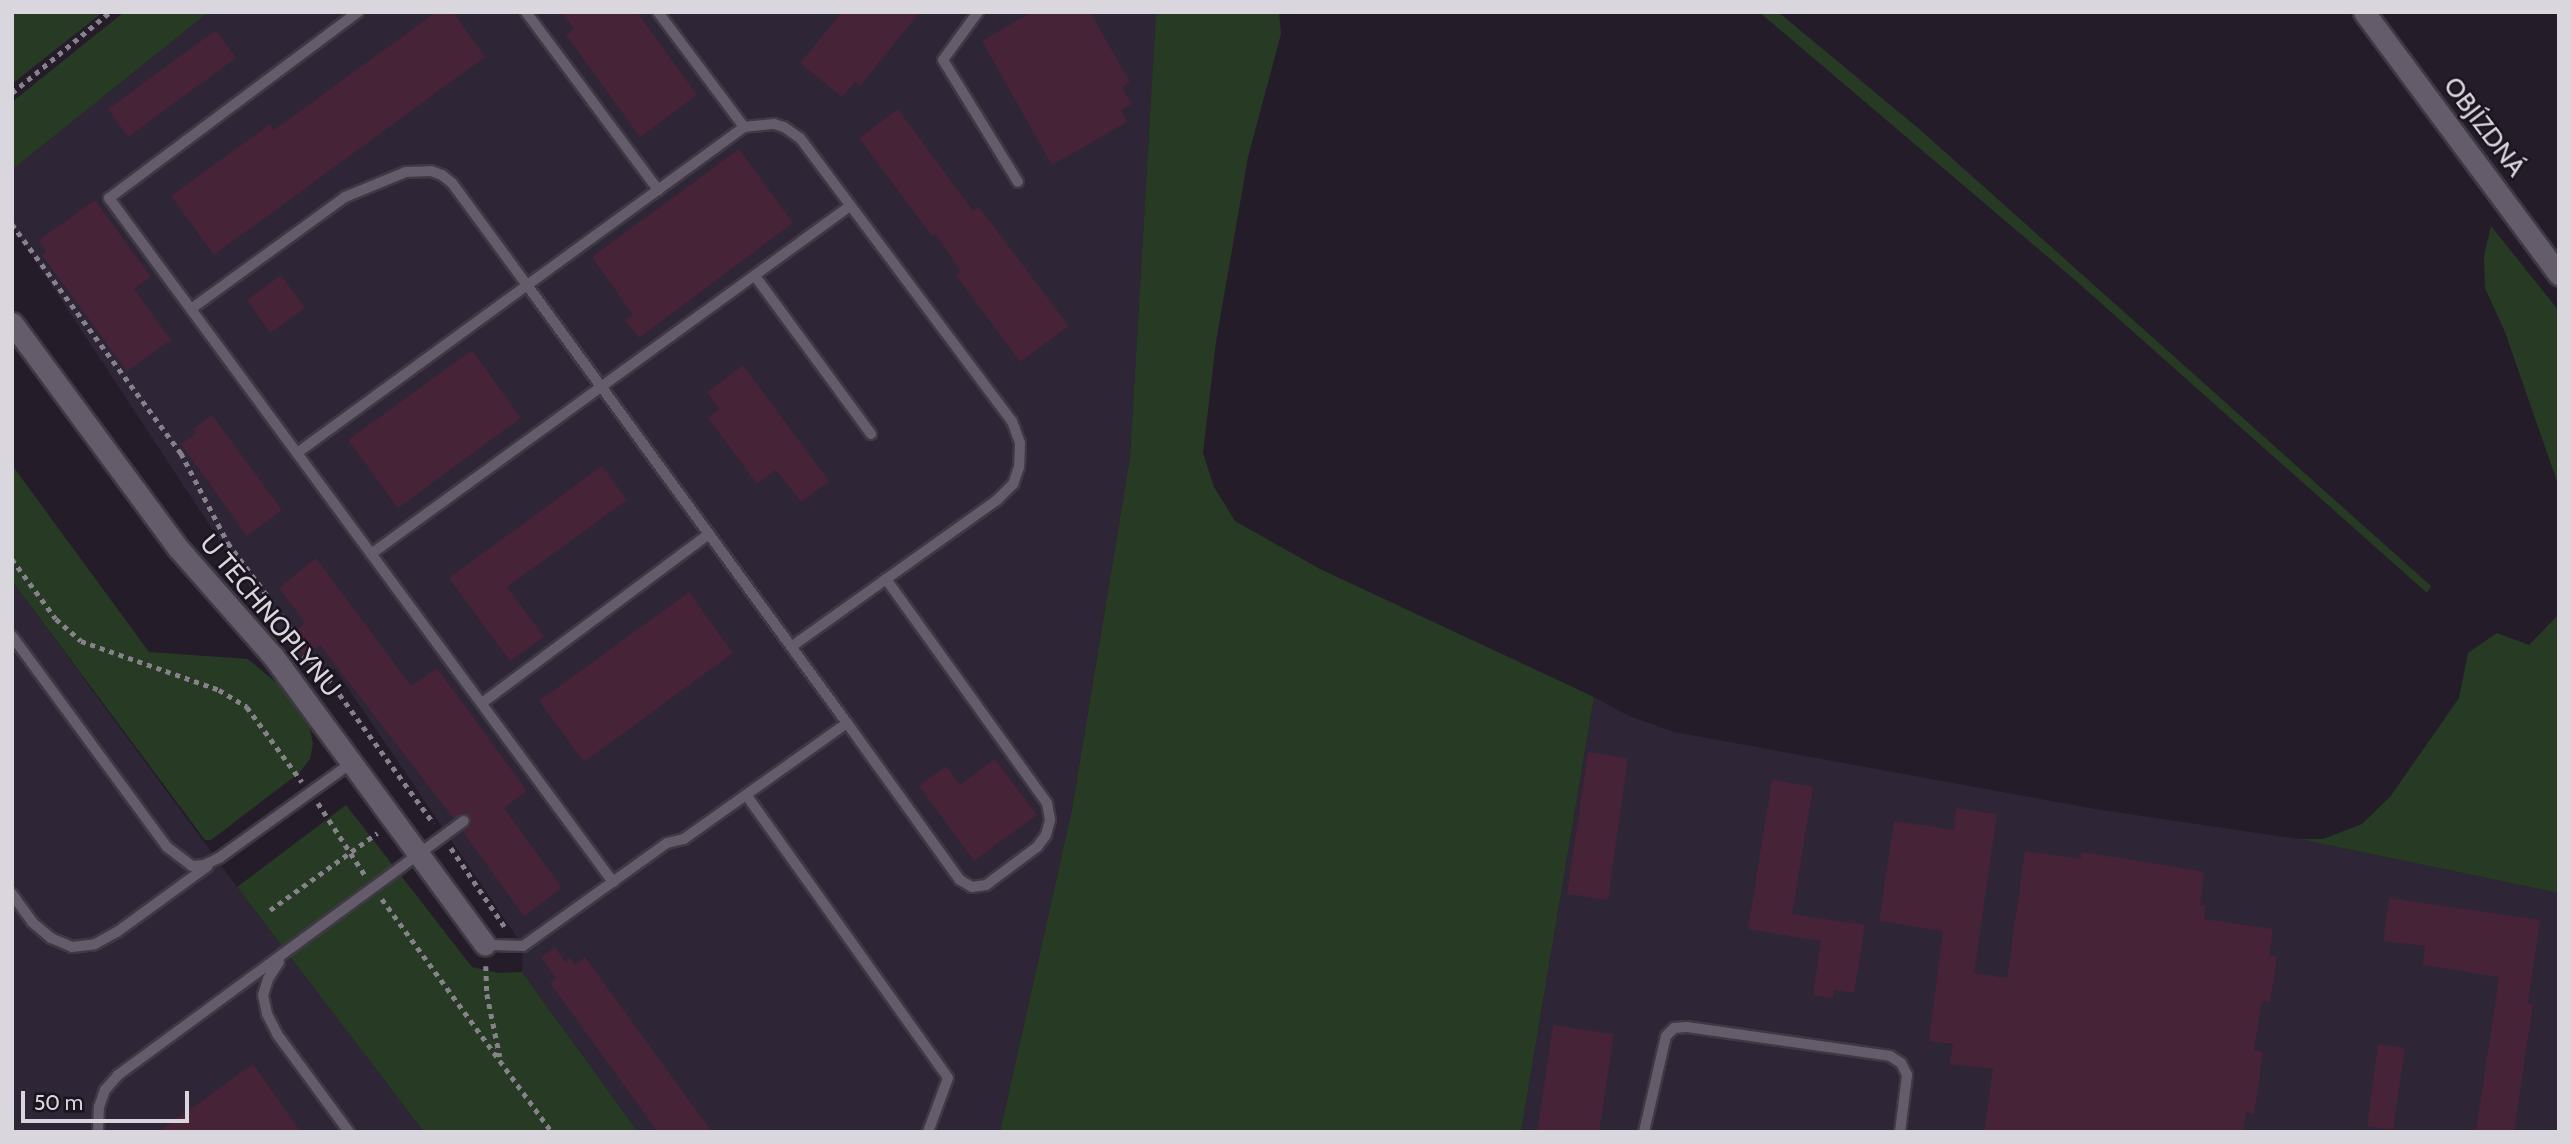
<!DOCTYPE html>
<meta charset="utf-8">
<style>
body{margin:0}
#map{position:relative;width:2571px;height:1144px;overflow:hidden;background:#241d29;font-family:Cabin,sans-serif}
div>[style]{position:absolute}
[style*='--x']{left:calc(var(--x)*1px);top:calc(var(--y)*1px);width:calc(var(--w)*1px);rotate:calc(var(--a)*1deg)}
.built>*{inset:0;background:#2e2536}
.green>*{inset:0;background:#263a24}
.building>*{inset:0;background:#462336}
.path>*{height:4.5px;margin-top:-2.25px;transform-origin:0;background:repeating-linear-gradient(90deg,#86818b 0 5px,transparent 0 10px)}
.roads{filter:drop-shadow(2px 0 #3e3942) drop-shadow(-2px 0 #3e3942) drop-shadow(0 2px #3e3942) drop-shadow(0 -2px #3e3942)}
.lane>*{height:10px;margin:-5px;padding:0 5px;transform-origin:5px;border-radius:5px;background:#645c6a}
.street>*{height:21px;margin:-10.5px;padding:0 10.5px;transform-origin:10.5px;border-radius:10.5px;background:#645c6a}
span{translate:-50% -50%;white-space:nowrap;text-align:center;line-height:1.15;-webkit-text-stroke:5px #1a141f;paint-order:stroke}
.street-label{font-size:26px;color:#dad6de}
.frame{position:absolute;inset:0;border:14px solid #dad6de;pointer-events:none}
.scale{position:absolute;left:21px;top:1091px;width:168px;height:32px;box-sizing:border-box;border:4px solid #dad6de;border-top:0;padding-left:9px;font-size:21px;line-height:24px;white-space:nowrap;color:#dad6de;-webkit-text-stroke:5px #1a141f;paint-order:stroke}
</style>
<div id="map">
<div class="built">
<div style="clip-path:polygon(209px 12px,1156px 12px,1130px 457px,1072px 809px,1000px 1132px,638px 1132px,522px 972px,523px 946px,335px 669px,301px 664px,12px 225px,12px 170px)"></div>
<div style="clip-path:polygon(12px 581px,237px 887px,424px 1132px,12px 1132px)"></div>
<div style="clip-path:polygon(1594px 697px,1629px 716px,1674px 732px,2101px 810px,2299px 839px,2559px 893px,2559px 1132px,1521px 1132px)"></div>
</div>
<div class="green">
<div style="clip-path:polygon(12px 12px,103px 12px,12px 84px)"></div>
<div style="clip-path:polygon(124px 12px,209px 12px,12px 170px,12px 102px)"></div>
<div style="clip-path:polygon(1156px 12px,1279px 12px,1281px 34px,1248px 157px,1216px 342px,1203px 453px,1214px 487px,1235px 521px,1320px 569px,1594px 697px,1521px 1132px,1000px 1132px,1072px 809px,1130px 457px)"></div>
<div style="clip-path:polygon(1759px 12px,1778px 12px,1918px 128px,2431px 586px,2427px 593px,2075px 280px)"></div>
<div style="clip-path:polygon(2491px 226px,2559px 311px,2559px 487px,2505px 332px,2485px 288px,2484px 256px)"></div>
<div style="clip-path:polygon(12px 465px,149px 652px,248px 659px,280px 686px,309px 724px,313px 744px,310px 759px,299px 773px,211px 840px,205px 840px,12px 581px)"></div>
<div style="clip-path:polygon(2559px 614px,2559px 893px,2299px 839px,2323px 839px,2362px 824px,2390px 797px,2459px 698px,2468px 653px,2497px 633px,2529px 645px)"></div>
<div style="clip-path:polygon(346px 805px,472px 967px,499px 973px,522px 972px,638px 1132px,424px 1132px,237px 887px)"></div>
</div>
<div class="building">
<div style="clip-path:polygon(436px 12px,453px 12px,485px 57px,214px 255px,171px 196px,270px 124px,274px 130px)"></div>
<div style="clip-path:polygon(561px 12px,637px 12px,697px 95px,640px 137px,566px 35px,574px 29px)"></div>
<div style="clip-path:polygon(842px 12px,920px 12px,860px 86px,855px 82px,842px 97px,800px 63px)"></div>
<div style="clip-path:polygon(1032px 12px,1090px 12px,1130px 82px,1122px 87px,1132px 104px,1121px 110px,1127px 122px,1052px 165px,982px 41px)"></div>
<div style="clip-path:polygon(216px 30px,236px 58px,128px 137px,108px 109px)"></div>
<div style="clip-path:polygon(898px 109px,973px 211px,979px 207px,1069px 326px,1020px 362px,956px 275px,961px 272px,935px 233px,932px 236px,859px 138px)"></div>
<div style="clip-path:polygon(739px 149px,793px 223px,639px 338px,625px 320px,633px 315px,592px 257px)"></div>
<div style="clip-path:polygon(95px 200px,151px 277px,134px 289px,171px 340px,127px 371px,42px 255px,46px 252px,39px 240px)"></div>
<div style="clip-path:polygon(281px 275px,305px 308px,270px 333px,247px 300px)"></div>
<div style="clip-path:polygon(472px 350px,521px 418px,398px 508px,348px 440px)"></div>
<div style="clip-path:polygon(743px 365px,829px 481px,801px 502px,776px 470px,757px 484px,708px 418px,719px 409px,707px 392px)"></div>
<div style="clip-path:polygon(212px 415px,282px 510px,247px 536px,181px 444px,196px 433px,193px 429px)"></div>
<div style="clip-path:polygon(602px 466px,627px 500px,507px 587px,544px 637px,510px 661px,449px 578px)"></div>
<div style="clip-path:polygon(316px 558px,411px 686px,437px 668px,527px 791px,504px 808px,562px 888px,524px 916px,463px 832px,471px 825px,470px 816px,462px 813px,454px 819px,320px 645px,304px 656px,289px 635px,305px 623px,279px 588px)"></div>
<div style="clip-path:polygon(689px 592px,733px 653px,584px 762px,539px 701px)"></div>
<div style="clip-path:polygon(1588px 752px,1628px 758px,1608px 900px,1567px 894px)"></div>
<div style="clip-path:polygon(995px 759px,1037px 815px,974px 861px,919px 786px,946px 766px,960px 785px)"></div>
<div style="clip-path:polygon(1772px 780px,1813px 787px,1792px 914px,1865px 925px,1854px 993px,1834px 990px,1833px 998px,1813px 995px,1821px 941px,1748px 929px)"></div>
<div style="clip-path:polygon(1956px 808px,1997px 814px,1974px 973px,2007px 978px,2025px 851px,2081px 859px,2081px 852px,2196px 870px,2204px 873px,2200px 905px,2206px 906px,2204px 919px,2273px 929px,2269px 955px,2277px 956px,2273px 983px,2270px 1002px,2262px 1001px,2254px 1050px,2263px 1052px,2254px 1114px,2246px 1112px,2243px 1132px,1984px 1132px,1993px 1069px,1950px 1064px,1953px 1044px,1929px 1041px,1943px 931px,1879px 921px,1894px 821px,1954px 830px)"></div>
<div style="clip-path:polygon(2389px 898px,2540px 920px,2528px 1003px,2533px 1004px,2514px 1132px,2476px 1132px,2499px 977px,2423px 965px,2425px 946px,2383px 941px)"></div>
<div style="clip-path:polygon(555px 947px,565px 962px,570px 958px,575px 965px,585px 957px,712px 1132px,658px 1132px,550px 983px,556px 978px,541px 957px)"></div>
<div style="clip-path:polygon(1553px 1025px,1614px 1034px,1599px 1132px,1537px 1132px)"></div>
<div style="clip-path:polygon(2378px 1044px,2405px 1048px,2393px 1130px,2367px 1126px)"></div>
<div style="clip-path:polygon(253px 1064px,301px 1132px,158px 1132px)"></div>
</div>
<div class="path">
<div style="--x:12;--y:93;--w:127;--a:-39.6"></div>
<div style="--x:12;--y:224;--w:285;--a:53.6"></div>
<div style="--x:181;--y:453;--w:102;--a:62.4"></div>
<div style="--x:228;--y:543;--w:104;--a:53.2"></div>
<div style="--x:290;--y:626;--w:12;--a:95"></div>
<div style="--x:12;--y:559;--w:74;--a:53.7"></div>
<div style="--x:56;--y:619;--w:33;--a:41"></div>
<div style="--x:81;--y:641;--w:146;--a:19.5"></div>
<div style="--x:219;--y:690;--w:33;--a:31"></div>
<div style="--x:247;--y:707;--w:93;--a:53.7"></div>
<div style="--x:302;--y:657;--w:15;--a:20"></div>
<div style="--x:316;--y:662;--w:200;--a:53.9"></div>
<div style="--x:318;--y:803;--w:86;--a:56.9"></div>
<div style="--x:451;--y:848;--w:99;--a:55.7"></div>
<div style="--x:382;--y:899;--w:288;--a:53.9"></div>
<div style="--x:270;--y:910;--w:132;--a:-35.7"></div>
<div style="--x:486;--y:966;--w:28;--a:88"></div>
<div style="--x:487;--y:994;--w:64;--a:78.3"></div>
</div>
<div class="roads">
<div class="lane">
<div style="--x:358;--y:12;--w:311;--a:143.2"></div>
<div style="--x:109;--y:198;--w:850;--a:53.62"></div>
<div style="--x:526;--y:12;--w:222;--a:53.4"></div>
<div style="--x:658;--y:12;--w:144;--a:53.2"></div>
<div style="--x:744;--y:127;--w:30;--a:-6"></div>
<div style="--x:774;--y:124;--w:10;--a:17"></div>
<div style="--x:784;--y:127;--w:19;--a:35"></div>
<div style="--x:800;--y:138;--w:354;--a:53.2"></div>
<div style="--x:1012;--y:421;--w:23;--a:70"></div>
<div style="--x:1020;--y:443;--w:24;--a:92"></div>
<div style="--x:1019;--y:467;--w:18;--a:109"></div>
<div style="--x:1013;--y:484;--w:23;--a:135"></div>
<div style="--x:997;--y:500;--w:253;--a:144.5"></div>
<div style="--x:978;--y:12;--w:59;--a:126.1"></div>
<div style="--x:943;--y:60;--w:143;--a:58.4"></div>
<div style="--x:755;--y:276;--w:196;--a:53.7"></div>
<div style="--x:191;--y:309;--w:190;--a:-36"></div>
<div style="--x:345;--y:197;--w:66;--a:-22.3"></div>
<div style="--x:406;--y:172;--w:25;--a:-2"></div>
<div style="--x:431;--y:171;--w:12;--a:20"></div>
<div style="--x:442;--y:175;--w:13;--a:39"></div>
<div style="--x:452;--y:183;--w:127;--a:53.7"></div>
<div style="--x:527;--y:285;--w:542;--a:53.85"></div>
<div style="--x:847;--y:723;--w:200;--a:144.6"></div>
<div style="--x:684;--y:839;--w:17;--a:167"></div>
<div style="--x:667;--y:843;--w:177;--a:144.4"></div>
<div style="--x:523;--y:946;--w:38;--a:-178"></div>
<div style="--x:297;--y:453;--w:553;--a:-36.1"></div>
<div style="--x:371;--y:554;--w:592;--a:-36"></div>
<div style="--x:12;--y:636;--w:262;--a:53.7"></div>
<div style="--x:167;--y:847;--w:31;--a:37"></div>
<div style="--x:192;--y:866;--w:12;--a:-5"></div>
<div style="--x:204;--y:865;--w:17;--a:-25"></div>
<div style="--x:219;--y:858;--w:163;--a:-35.7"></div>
<div style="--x:482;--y:703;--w:283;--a:-36.7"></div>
<div style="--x:847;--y:723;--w:193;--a:54.3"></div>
<div style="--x:960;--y:880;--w:14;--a:30"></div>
<div style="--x:972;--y:887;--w:14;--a:-8"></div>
<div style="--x:986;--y:885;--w:64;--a:-36.7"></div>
<div style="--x:1037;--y:847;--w:15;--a:-53"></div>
<div style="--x:1046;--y:835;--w:16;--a:-75"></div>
<div style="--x:1050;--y:820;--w:17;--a:-100"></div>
<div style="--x:1047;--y:803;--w:276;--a:-125.7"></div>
<div style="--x:747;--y:796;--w:346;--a:54.5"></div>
<div style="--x:948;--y:1078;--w:58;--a:110.3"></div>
<div style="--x:12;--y:894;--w:34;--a:54"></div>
<div style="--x:32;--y:922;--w:25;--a:40"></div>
<div style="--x:51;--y:938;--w:23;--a:23"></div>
<div style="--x:72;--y:947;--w:23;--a:-7"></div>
<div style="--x:95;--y:944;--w:25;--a:-29"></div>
<div style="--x:117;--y:932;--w:112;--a:-36"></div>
<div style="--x:279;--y:962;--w:20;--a:123"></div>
<div style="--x:268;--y:979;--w:17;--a:107"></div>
<div style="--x:263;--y:995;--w:19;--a:78"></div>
<div style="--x:267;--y:1014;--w:22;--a:63"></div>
<div style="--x:277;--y:1034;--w:122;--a:53.7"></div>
<div style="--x:98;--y:1132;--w:25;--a:-88"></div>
<div style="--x:99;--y:1107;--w:18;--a:-71"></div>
<div style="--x:105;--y:1090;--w:20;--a:-49"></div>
<div style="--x:118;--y:1075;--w:429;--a:-36.3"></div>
<div style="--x:1644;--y:1132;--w:98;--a:-77.1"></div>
<div style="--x:1666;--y:1036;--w:11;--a:-45"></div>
<div style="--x:1674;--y:1028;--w:13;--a:-4"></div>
<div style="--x:1687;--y:1027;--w:205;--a:8.1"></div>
<div style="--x:1890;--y:1056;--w:13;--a:32"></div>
<div style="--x:1901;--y:1063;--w:13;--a:63"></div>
<div style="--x:1907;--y:1075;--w:57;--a:97"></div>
</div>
<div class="street">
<div style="--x:2364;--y:12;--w:327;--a:53.4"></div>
<div style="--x:12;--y:323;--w:280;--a:53.6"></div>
<div style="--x:178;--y:548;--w:144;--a:48.7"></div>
<div style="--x:273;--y:656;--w:358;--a:53.7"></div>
</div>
</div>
<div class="street-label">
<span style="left:2484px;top:127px;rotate:53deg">OBJÍZDNÁ</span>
<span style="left:270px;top:616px;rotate:50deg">U TECHNOPLYNU</span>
</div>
<div class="frame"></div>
<div class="scale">50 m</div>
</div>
